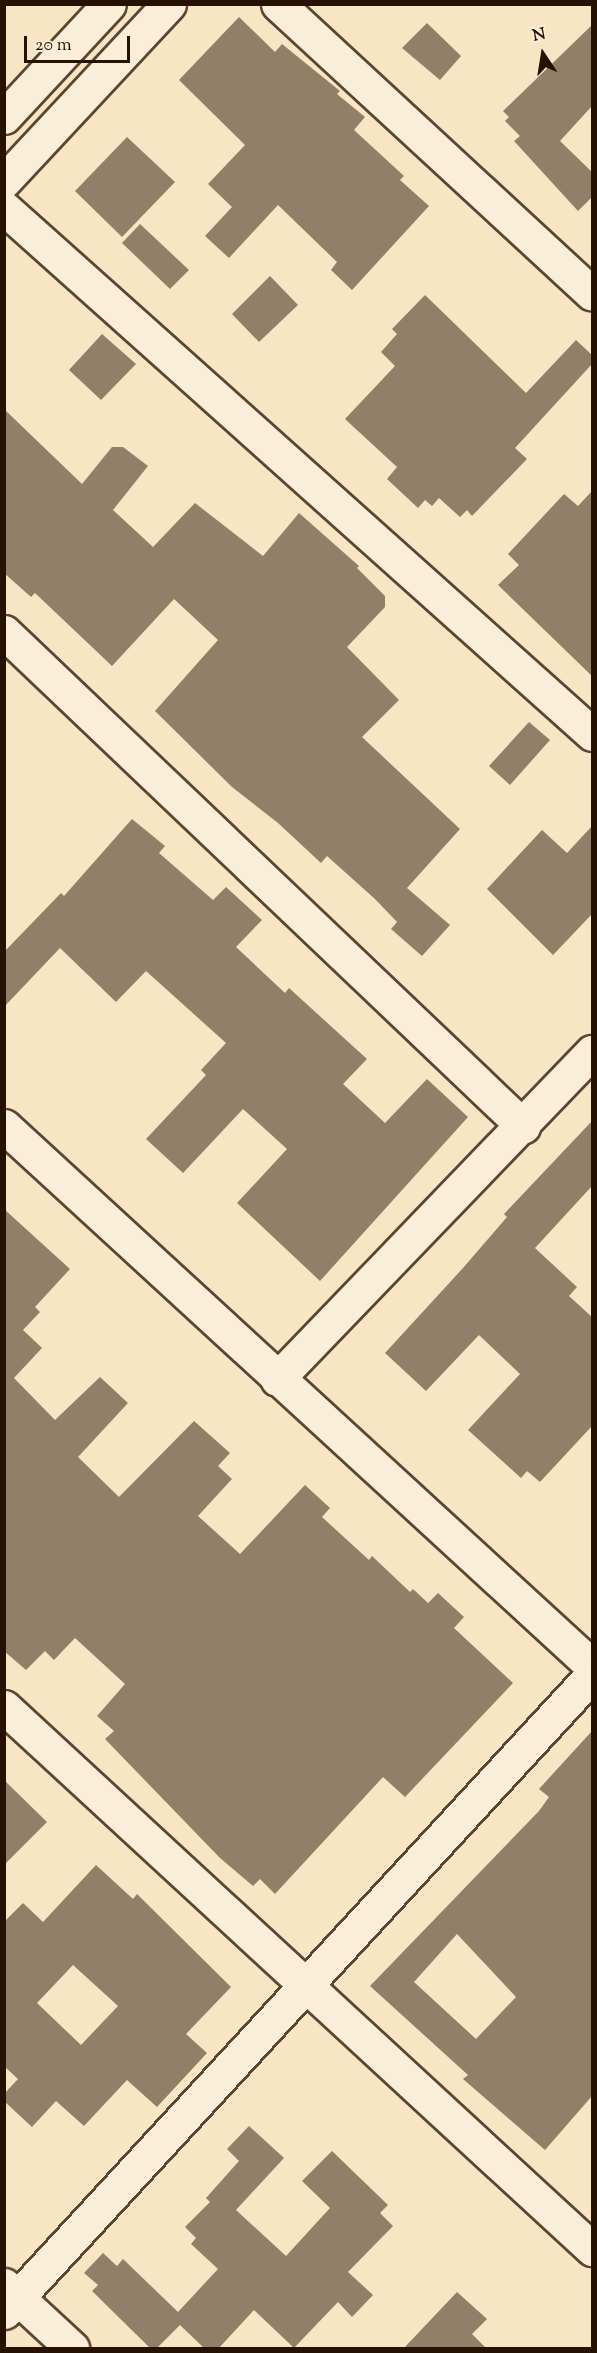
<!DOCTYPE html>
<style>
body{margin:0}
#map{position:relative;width:597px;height:2353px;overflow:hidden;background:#f7e5c4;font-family:"Sorts Mill Goudy",serif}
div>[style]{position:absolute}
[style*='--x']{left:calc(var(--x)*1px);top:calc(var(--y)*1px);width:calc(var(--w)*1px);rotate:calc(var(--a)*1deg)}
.building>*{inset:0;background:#937f67}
.roads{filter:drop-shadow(2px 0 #5a4632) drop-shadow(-2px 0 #5a4632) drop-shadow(0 2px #5a4632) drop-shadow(0 -2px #5a4632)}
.street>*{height:33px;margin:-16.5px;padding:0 16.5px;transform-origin:16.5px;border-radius:16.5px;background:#faeed9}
.secondary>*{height:33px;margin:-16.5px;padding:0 16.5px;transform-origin:16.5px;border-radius:16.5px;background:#faeed9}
span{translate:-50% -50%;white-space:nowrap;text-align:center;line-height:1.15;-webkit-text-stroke:5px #faeed9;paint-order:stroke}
.frame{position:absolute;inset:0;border:6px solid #261102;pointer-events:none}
.north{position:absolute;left:513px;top:24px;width:60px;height:60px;-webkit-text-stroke:4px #faeed9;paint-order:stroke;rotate:348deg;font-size:16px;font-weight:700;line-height:24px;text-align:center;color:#261102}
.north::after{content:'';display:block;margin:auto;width:21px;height:27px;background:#261102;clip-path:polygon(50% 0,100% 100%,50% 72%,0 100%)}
.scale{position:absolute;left:24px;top:36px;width:106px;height:27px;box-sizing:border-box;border:3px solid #261102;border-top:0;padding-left:8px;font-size:18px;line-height:21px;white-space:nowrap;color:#261102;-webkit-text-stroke:4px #faeed9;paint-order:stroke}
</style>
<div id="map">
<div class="building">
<div style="clip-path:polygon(239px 17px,275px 52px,282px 44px,340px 91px,337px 94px,365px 117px,354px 130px,404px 176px,400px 180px,429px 206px,352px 290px,331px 270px,337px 262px,278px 205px,229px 258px,205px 236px,232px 207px,208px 184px,245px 145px,179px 80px)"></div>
<div style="clip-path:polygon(427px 23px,461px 56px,440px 80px,402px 48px)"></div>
<div style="clip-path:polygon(592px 25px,592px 106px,560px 141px,592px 172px,592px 197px,578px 211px,514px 141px,520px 136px,505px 121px,509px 117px,503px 111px)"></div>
<div style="clip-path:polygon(127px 137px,175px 182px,122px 237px,75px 191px)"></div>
<div style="clip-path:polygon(140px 224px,189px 270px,170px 289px,122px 243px)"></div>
<div style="clip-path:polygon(270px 276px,298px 305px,259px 342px,232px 314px)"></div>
<div style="clip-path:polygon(425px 295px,526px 393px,576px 340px,592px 355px,592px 364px,515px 448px,527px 459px,472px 516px,467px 510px,460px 517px,439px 498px,432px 506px,425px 500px,418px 508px,387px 479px,397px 467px,345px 419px,395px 366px,381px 352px,397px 334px,392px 329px)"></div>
<div style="clip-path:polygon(102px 334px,136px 364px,101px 400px,69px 370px)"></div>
<div style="clip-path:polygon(4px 409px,82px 484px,112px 447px,123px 447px,148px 466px,113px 510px,153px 547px,195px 503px,263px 556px,299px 513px,359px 566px,357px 568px,385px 596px,385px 607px,347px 647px,399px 700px,362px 737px,460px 829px,407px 888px,450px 925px,422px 956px,391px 929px,397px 922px,375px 899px,327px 856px,321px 863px,278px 823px,232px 787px,155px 711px,218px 640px,174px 599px,112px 666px,35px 593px,31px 597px,4px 573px)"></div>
<div style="clip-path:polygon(592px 491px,592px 676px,498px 585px,519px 565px,508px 554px,564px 494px,578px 506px)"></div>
<div style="clip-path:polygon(529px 722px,550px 740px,510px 785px,489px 766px)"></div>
<div style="clip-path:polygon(132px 819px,165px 846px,159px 853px,213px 900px,226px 887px,262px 920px,236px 947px,285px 993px,289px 988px,367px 1059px,343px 1084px,385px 1123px,427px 1079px,468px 1117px,320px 1281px,237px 1203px,287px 1149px,243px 1109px,183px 1173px,146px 1139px,206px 1075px,201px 1070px,226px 1043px,146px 971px,116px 1002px,60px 948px,4px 1007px,4px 952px,61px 893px,64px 896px)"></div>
<div style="clip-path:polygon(592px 826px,592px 914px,553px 955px,487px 889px,542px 830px,567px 853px)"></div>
<div style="clip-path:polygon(592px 1121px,592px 1186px,535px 1248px,577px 1287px,569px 1296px,592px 1317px,592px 1426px,540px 1482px,527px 1471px,521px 1478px,468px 1430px,520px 1374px,479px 1335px,426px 1391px,385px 1353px,463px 1268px,507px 1217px,504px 1214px)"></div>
<div style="clip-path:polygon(4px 1209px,70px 1269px,35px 1307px,40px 1312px,23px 1330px,42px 1348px,14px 1378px,55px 1420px,100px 1377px,128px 1403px,78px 1457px,119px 1497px,194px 1421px,230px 1453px,218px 1466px,232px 1479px,198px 1516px,240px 1554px,305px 1485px,330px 1508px,322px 1517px,369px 1560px,372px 1556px,410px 1592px,413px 1589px,428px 1603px,438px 1593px,464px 1617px,454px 1628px,513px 1683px,405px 1797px,383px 1777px,275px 1894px,260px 1879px,253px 1886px,220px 1858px,105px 1739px,114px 1731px,97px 1716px,125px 1684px,75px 1638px,54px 1660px,45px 1651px,26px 1670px,4px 1651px)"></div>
<div style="clip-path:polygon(evenodd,592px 1731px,592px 2096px,545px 2150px,463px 2079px,468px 2075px,370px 1986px,539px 1811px,549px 1797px,539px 1789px,592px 1731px,457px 1934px,516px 1997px,476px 2039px,414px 1982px,457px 1934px)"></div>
<div style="clip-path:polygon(4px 1780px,47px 1822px,4px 1865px)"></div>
<div style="clip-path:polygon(evenodd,96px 1865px,133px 1899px,137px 1894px,231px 1987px,186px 2034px,207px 2053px,157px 2107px,127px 2080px,84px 2126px,56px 2101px,32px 2127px,4px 2101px,4px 2094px,18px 2079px,4px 2066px,4px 1922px,23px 1903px,43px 1922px,96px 1865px,73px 1965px,118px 2006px,81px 2045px,37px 2003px,73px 1965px)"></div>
<div style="clip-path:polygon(249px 2126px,284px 2158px,236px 2210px,286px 2256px,330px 2208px,302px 2181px,332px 2151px,388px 2205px,380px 2213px,393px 2226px,348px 2272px,373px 2295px,352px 2317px,338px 2302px,294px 2348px,254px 2310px,218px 2349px,205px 2349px,180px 2325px,156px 2349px,151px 2349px,92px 2291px,98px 2285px,84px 2273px,103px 2253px,117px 2266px,123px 2259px,178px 2312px,218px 2269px,191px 2244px,196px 2238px,185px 2227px,210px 2202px,206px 2198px,239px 2161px,227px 2149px)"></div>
<div style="clip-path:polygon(457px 2292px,487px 2319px,472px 2334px,487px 2349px,403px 2349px)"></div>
</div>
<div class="roads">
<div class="street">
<div style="--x:278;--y:4;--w:427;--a:42.7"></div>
<div style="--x:4;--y:208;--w:789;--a:41.81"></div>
<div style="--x:4;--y:632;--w:717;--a:43.59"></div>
<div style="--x:4;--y:1126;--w:798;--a:42.56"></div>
<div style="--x:277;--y:1379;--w:454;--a:-46.1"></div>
<div style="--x:4;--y:1707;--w:800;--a:42.67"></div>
<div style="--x:4;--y:2285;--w:93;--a:42.8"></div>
<div style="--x:4;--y:2312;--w:867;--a:-47.29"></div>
</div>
<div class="secondary">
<div style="--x:4;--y:117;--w:154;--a:-47.1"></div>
<div style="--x:4;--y:181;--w:242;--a:-47"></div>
</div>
</div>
<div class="frame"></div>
<div class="north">N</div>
<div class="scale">20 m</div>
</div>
